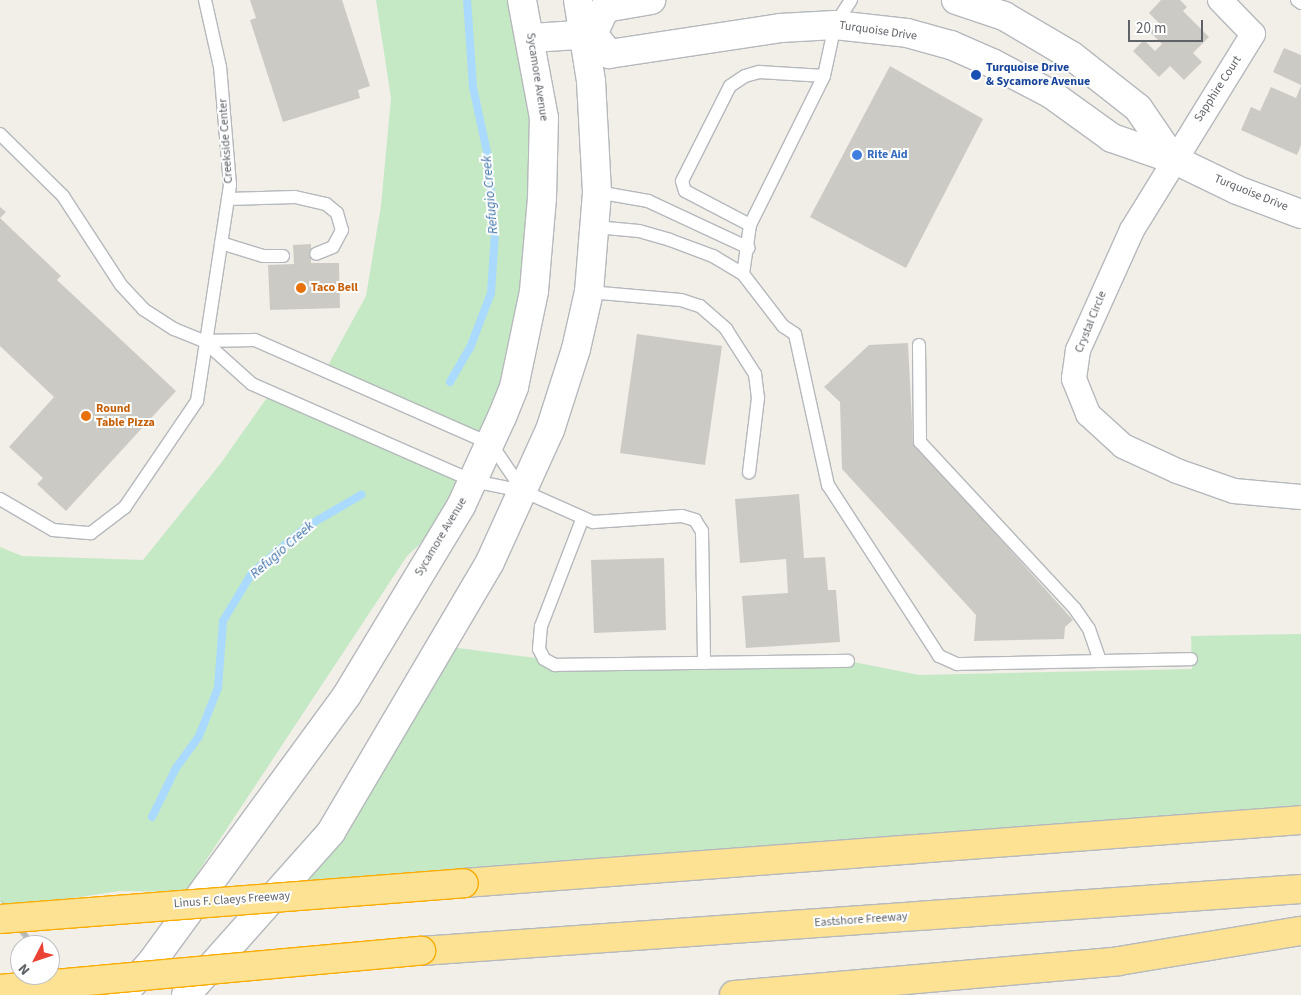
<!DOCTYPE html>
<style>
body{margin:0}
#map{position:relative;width:1301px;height:995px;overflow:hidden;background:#f1efe8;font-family:"Source Sans 3",sans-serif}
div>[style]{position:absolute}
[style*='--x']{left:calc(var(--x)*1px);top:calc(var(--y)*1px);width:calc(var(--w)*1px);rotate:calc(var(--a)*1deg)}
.green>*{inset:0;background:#c5e8c5}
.stream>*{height:8px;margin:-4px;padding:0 4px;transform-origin:4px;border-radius:4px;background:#aadaff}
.building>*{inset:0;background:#cccac5}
.roads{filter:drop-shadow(1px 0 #b5b8bc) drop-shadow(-1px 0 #b5b8bc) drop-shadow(0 1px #b5b8bc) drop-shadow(0 -1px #b5b8bc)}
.service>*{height:12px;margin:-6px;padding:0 6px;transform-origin:6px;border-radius:6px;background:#fff}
.minor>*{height:24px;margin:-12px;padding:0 12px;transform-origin:12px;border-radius:12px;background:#fff}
.tertiary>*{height:28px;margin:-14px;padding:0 14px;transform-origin:14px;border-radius:14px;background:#fff}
.secondary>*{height:28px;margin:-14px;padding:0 14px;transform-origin:14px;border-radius:14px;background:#fff}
.motorway>*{height:28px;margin:-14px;padding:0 14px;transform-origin:14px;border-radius:14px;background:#fde293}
.rail>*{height:5.5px;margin-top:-2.75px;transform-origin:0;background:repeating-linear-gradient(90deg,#fff 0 11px,#b6b7b8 0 22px);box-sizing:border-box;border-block:1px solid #b6b7b8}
.bridges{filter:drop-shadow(1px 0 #f9ab00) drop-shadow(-1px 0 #f9ab00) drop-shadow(0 1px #f9ab00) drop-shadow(0 -1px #f9ab00)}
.motorway-bridge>*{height:28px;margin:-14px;padding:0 14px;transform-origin:14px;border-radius:14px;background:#fde293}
.dots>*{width:14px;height:14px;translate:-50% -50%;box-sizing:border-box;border:2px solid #fff;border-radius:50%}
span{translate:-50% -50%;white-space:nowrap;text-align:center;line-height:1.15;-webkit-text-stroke:4px #fff;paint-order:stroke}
.street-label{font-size:12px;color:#5f6368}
.transit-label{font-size:12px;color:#164399;font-weight:700}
.left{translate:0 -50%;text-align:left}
.shop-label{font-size:12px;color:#366cbe;font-weight:700}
.food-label{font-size:12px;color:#c56008;font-weight:700}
.water-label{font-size:14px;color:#4174aa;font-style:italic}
.north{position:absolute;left:10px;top:935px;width:50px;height:50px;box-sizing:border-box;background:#fff;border:1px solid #bfc1c3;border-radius:50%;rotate:229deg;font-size:14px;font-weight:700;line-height:20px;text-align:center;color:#5f6368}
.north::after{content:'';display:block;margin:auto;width:18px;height:22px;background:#ea4335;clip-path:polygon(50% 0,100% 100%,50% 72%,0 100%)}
.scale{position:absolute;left:1128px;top:20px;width:75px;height:22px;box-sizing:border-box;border:2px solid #5f6368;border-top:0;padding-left:6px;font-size:15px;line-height:18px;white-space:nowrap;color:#5f6368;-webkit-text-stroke:4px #fff;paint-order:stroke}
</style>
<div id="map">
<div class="green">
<div style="clip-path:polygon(376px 0,522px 0,542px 198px,491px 444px,326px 369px,366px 296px,381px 206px,391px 98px)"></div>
<div style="clip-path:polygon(271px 392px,473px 481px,461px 506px,407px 556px,185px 892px,120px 891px,0 909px,0 547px,22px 556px,143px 560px,221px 463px)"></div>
<div style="clip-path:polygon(1301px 634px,1301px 820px,282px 897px,442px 646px,544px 659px,848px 661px,919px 675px,1192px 669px,1191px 636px)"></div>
</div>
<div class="stream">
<div style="--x:450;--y:382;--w:39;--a:-60"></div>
<div style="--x:470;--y:348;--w:59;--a:-69.1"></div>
<div style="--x:491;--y:293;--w:60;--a:-86.2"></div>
<div style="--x:495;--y:233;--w:81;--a:-95.6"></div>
<div style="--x:487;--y:152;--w:66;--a:-102.2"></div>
<div style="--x:473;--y:87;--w:87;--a:-93.9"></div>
<div style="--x:152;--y:817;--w:55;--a:-63.9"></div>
<div style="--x:176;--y:768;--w:39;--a:-54"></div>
<div style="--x:199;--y:736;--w:52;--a:-68.4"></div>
<div style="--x:218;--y:688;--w:67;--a:-85.7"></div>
<div style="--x:223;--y:621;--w:56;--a:-58.9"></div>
<div style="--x:252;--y:573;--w:71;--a:-40.4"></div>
<div style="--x:306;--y:527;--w:64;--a:-30.2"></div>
</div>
<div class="building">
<div style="clip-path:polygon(250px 0,342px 0,370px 86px,358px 90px,360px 98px,283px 122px,250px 20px,256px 18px)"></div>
<div style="clip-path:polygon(1161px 0,1180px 0,1187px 7px,1183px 11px,1209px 37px,1193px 53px,1202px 62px,1184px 80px,1170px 66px,1159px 77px,1133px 51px,1144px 40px,1155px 51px,1162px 44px,1150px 32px,1159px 23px,1149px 13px)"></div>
<div style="clip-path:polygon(1284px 48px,1301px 55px,1301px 85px,1273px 72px)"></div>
<div style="clip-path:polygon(890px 66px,983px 119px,906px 268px,810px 217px)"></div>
<div style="clip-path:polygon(1301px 86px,1301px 145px,1297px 155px,1241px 130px,1251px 107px,1260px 111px,1271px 87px,1296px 98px)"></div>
<div style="clip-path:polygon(0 207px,6px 212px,0 218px,61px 276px,57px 280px,176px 391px,66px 511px,37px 484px,43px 478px,9px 447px,54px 397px,0 346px)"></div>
<div style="clip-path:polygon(311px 244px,311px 263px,339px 263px,340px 308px,270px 310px,268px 265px,294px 264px,293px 245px)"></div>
<div style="clip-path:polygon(637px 334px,722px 346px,705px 465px,620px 453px)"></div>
<div style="clip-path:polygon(908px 343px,913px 442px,1073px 620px,1065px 627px,1064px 639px,974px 641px,976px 615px,842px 469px,840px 402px,824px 387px,869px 345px)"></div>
<div style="clip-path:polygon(799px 494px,804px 558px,825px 557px,828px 590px,836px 590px,840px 642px,746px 648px,742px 596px,788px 593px,786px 559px,740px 563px,735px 499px)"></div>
<div style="clip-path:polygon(664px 558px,666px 630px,594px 633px,591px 560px)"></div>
</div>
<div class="roads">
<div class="service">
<div style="--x:851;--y:0;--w:30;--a:123"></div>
<div style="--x:835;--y:25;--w:52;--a:102.2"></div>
<div style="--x:824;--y:76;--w:166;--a:116.4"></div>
<div style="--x:750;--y:225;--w:49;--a:98.1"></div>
<div style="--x:743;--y:274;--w:66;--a:52.4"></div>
<div style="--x:783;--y:326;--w:14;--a:34"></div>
<div style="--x:795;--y:334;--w:155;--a:77.7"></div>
<div style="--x:828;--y:485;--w:204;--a:57"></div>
<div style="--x:939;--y:656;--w:20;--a:24"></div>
<div style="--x:957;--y:664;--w:234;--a:-1.2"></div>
<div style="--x:1297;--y:0;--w:5;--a:37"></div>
<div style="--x:0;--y:134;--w:88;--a:44.5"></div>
<div style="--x:63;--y:196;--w:106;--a:56.9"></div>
<div style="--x:121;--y:285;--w:33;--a:47"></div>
<div style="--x:143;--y:309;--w:37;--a:33"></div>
<div style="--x:174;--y:329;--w:32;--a:22"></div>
<div style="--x:597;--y:192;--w:52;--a:10"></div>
<div style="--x:648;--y:201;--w:111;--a:25"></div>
<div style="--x:228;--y:199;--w:67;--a:-1.7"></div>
<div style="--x:295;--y:197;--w:32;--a:13"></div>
<div style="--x:326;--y:204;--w:14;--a:39"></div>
<div style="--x:337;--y:213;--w:18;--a:74"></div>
<div style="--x:342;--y:230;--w:19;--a:118"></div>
<div style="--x:333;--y:247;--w:18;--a:158"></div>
<div style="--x:750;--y:225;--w:73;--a:-152.4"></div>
<div style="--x:685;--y:191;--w:10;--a:-107"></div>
<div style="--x:682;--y:181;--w:106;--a:-63.2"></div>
<div style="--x:730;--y:86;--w:18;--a:-34"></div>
<div style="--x:745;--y:76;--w:15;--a:-16"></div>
<div style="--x:759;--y:72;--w:65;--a:3.5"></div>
<div style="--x:595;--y:227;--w:44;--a:5.2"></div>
<div style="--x:639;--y:231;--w:32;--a:16"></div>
<div style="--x:670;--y:240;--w:46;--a:20.4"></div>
<div style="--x:713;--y:256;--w:35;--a:31"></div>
<div style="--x:221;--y:243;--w:44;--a:17.2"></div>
<div style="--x:263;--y:256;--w:20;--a:0"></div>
<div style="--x:589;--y:292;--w:92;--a:5"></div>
<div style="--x:681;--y:300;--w:20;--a:18"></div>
<div style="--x:700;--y:306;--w:35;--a:41"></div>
<div style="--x:726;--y:329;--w:54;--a:57.2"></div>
<div style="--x:755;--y:374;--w:24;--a:83"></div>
<div style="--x:758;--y:398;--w:75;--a:96.9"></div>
<div style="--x:919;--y:345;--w:97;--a:89.4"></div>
<div style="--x:920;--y:442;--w:228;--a:47.1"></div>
<div style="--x:1075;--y:609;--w:24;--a:55"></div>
<div style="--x:1089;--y:629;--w:31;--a:71"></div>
<div style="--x:523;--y:491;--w:57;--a:-124.2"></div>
<div style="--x:491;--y:444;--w:258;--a:-156.2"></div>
<div style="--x:255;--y:340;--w:51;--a:178.9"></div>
<div style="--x:204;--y:341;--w:64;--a:41.9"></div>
<div style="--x:252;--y:384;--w:241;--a:23.7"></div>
<div style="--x:473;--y:481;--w:51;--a:11.3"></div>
<div style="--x:523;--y:491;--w:77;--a:23.9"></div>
<div style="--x:593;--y:522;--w:89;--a:-3.9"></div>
<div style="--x:682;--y:516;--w:14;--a:17"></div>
<div style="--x:695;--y:520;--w:13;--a:58"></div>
<div style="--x:702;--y:531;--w:132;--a:89.1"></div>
<div style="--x:0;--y:499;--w:61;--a:30.3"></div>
<div style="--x:53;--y:530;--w:38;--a:5"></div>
<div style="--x:91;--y:533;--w:43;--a:-37.4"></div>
<div style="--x:125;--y:507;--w:128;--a:-55.8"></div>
<div style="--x:197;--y:401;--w:219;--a:-81.3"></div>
<div style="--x:230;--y:185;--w:118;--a:-94.8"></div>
<div style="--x:220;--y:67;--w:69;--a:-102.6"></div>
<div style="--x:582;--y:520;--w:114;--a:111.1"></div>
<div style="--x:541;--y:626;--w:23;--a:95"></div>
<div style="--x:539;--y:649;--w:11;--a:63"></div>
<div style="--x:544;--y:659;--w:13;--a:29"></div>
<div style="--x:555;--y:665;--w:293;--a:-0.8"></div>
</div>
<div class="minor">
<div style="--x:1220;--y:0;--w:47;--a:45.9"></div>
<div style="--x:1253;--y:34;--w:230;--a:121.7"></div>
<div style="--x:1132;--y:230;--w:132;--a:114.2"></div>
<div style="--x:1078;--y:350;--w:29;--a:98"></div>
<div style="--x:1074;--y:379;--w:38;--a:68"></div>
<div style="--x:1088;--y:414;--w:47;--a:42.4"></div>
<div style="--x:1123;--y:446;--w:60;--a:24.8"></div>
<div style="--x:1177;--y:471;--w:60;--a:19.3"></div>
<div style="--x:1234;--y:491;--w:67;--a:5.1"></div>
</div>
<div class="tertiary">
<div style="--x:956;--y:0;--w:51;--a:18.4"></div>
<div style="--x:1004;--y:16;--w:79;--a:30.5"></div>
<div style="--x:1072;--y:56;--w:84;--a:38.2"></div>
<div style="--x:1138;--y:108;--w:62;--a:55.5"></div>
<div style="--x:593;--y:34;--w:26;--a:51"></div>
<div style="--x:609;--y:54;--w:173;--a:-8.6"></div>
<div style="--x:780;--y:28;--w:55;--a:-3.1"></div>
<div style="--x:835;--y:25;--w:72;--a:6.3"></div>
<div style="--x:907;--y:33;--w:46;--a:15.3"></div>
<div style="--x:951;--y:45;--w:45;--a:23.7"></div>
<div style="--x:992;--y:63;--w:67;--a:27.7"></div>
<div style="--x:1051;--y:94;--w:75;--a:35.8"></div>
<div style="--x:1112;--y:138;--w:65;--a:19"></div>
<div style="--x:1173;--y:159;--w:71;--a:25.8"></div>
<div style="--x:1237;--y:190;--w:68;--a:20.6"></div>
<div style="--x:593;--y:34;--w:29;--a:-65"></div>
<div style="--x:605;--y:8;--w:47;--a:-9.9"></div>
<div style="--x:532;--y:38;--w:61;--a:-3.8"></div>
</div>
<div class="secondary">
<div style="--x:122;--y:995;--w:43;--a:-47.8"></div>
<div style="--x:151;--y:963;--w:332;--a:-53.8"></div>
<div style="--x:347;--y:695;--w:221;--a:-58.9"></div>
<div style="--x:461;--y:506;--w:98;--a:-65.3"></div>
<div style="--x:502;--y:417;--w:32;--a:-68"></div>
<div style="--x:514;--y:387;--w:98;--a:-78.2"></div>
<div style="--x:534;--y:291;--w:93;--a:-85.1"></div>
<div style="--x:542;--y:198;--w:80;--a:-88.6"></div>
<div style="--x:544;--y:118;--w:120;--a:-100.6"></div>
<div style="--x:186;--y:995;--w:218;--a:-48.3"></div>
<div style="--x:331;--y:832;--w:313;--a:-59.5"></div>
<div style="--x:490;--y:562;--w:145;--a:-65.6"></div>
<div style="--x:550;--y:430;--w:85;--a:-72.2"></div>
<div style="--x:576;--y:349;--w:58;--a:-77.2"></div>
<div style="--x:589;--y:292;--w:100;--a:-85.4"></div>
<div style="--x:597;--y:192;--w:111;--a:-93.1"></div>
<div style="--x:591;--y:81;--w:82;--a:-99.1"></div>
</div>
<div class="motorway">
<div style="--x:464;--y:883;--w:839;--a:-4.3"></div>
<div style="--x:421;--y:951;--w:882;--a:-4.03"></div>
<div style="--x:734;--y:995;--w:386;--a:-5"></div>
<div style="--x:1119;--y:961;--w:184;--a:-9.4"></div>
</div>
</div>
<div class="rail">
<div style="--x:0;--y:903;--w:53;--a:51.8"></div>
<div style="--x:50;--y:967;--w:36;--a:52"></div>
</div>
<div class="bridges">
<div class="motorway-bridge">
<div style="--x:0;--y:919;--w:465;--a:-4.4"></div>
<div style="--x:0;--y:989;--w:423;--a:-5.2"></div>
</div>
</div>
<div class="dots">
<div style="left:976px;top:75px;background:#1a4fb4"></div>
<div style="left:857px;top:155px;background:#3f7fe0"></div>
<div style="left:301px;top:288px;background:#e8710a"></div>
<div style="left:86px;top:416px;background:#e8710a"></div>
</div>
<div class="street-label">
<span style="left:878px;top:31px;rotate:8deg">Turquoise Drive</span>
<span style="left:537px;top:77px;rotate:81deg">Sycamore Avenue</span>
<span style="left:1218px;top:89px;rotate:-57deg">Sapphire Court</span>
<span style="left:226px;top:141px;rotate:-94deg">Creekside Center</span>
<span style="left:1251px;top:193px;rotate:22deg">Turquoise Drive</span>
<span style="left:1091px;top:322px;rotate:-68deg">Crystal Circle</span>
<span style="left:441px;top:537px;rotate:-59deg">Sycamore Avenue</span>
<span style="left:232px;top:900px;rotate:-4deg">Linus F. Claeys Freeway</span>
<span style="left:861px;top:920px;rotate:-4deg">Eastshore Freeway</span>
</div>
<div class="transit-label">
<span class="left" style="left:986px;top:75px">Turquoise Drive<br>&amp; Sycamore Avenue</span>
</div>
<div class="shop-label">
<span class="left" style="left:867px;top:155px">Rite Aid</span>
</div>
<div class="food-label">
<span class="left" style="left:311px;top:288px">Taco Bell</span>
<span class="left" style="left:96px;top:416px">Round<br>Table Pizza</span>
</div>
<div class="water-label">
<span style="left:490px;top:195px;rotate:-95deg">Refugio Creek</span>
<span style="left:282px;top:550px;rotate:-41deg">Refugio Creek</span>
</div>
<div class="north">N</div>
<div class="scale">20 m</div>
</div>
